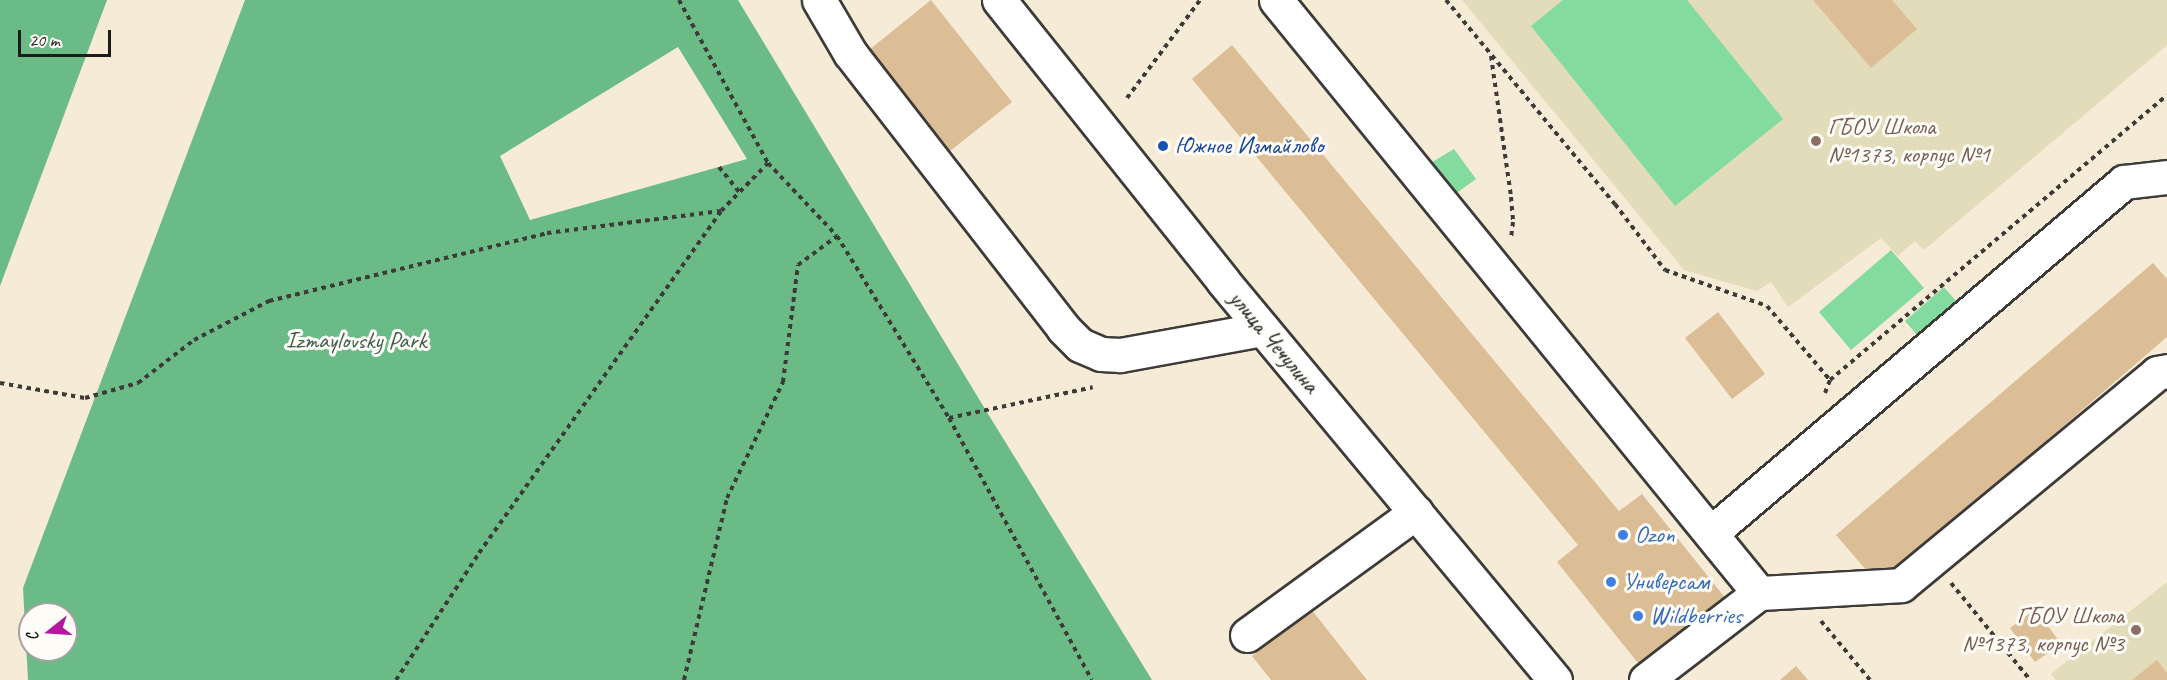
<!DOCTYPE html>
<meta charset="utf-8">
<style>
body{margin:0}
#map{position:relative;width:2167px;height:680px;overflow:hidden;background:#f6ebd7;font-family:Caveat,sans-serif}
div>[style]{position:absolute}
[style*='--x']{left:calc(var(--x)*1px);top:calc(var(--y)*1px);width:calc(var(--w)*1px);rotate:calc(var(--a)*1deg)}
.built>*{inset:0;background:#e2dcba}
.green>*{inset:0;background:#84db9f}
.forest>*{inset:0;background:#6bbb86}
.building>*{inset:0;background:#dcbe96}
.path>*{height:4px;margin-top:-2px;transform-origin:0;background:repeating-linear-gradient(90deg,#3d3b38 0 4.5px,transparent 0 9px)}
.roads{filter:drop-shadow(2px 0 #3d3b38) drop-shadow(-2px 0 #3d3b38) drop-shadow(0 2px #3d3b38) drop-shadow(0 -2px #3d3b38)}
.minor>*{height:33px;margin:-16.5px;padding:0 16.5px;transform-origin:16.5px;border-radius:16.5px;background:#fff}
.dots>*{width:16px;height:16px;translate:-50% -50%;box-sizing:border-box;border:3px solid #fdfcf7;border-radius:50%}
span{translate:-50% -50%;white-space:nowrap;text-align:center;line-height:1.15;-webkit-text-stroke:6px #fdfcf7;paint-order:stroke}
.education-label{font-size:24px;color:#785e54}
.left{translate:0 -50%;text-align:left}
.right{translate:-100% -50%;text-align:right}
.transit-label{font-size:24px;color:#164399}
.park-label{font-size:24px;color:#405f4a}
.street-label{font-size:24px;color:#1c1c1c}
.shop-label{font-size:24px;color:#366cbe}
.north{position:absolute;left:18px;top:602px;width:60px;height:60px;box-sizing:border-box;background:#fdfcf7;border:2px solid #a3a29f;border-radius:50%;rotate:253deg;font-size:16px;font-weight:700;line-height:24px;text-align:center;color:#1c1c1c}
.north::after{content:'';display:block;margin:auto;width:21px;height:27px;background:#b5179e;clip-path:polygon(50% 0,100% 100%,50% 72%,0 100%)}
.scale{position:absolute;left:18px;top:30px;width:93px;height:27px;box-sizing:border-box;border:3px solid #1c1c1c;border-top:0;padding-left:8px;font-size:18px;line-height:21px;white-space:nowrap;color:#1c1c1c;-webkit-text-stroke:4px #fdfcf7;paint-order:stroke}
</style>
<div id="map">
<div class="built">
<div style="clip-path:polygon(1462px 0,2167px 0,2167px 45px,1924px 250px,1915px 241px,1898px 256px,1881px 238px,1788px 307px,1771px 282px,1757px 291px,1684px 270px)"></div>
<div style="clip-path:polygon(2167px 582px,2167px 680px,2056px 680px,2051px 674px)"></div>
</div>
<div class="green">
<div style="clip-path:polygon(1563px 0,1687px 0,1783px 119px,1675px 206px,1531px 26px)"></div>
<div style="clip-path:polygon(1454px 149px,1476px 179px,1447px 200px,1422px 168px)"></div>
<div style="clip-path:polygon(1891px 250px,1924px 288px,1851px 350px,1819px 312px)"></div>
<div style="clip-path:polygon(1944px 287px,1963px 309px,1924px 343px,1905px 321px)"></div>
</div>
<div class="forest">
<div style="clip-path:polygon(0 0,107px 0,0 286px)"></div>
<div style="clip-path:polygon(evenodd,245px 0,738px 0,985px 409px,1152px 680px,28px 680px,23px 588px,245px 0,678px 47px,747px 159px,530px 220px,500px 156px,678px 47px,245px 0,30px 614px,66px 614px,66px 650px,30px 650px,30px 614px)"></div>
</div>
<div class="building">
<div style="clip-path:polygon(931px 0,1012px 102px,945px 155px,864px 54px)"></div>
<div style="clip-path:polygon(1813px 0,1892px 0,1917px 29px,1871px 68px)"></div>
<div style="clip-path:polygon(1232px 45px,1619px 511px,1642px 494px,1727px 600px,1642px 668px,1557px 562px,1578px 545px,1192px 79px)"></div>
<div style="clip-path:polygon(2153px 263px,2167px 279px,2167px 337px,1879px 585px,1836px 535px)"></div>
<div style="clip-path:polygon(1718px 312px,1765px 374px,1732px 399px,1685px 338px)"></div>
<div style="clip-path:polygon(1311px 609px,1367px 680px,1271px 680px,1252px 656px)"></div>
<div style="clip-path:polygon(2036px 609px,2061px 644px,2035px 662px,2010px 628px)"></div>
<div style="clip-path:polygon(2157px 660px,2167px 673px,2167px 680px,2132px 680px)"></div>
<div style="clip-path:polygon(1796px 666px,1808px 680px,1780px 680px)"></div>
</div>
<div class="path">
<div style="--x:679;--y:0;--w:186;--a:61.4"></div>
<div style="--x:768;--y:163;--w:100;--a:46.6"></div>
<div style="--x:837;--y:236;--w:214;--a:58.4"></div>
<div style="--x:949;--y:418;--w:298;--a:61.4"></div>
<div style="--x:1446;--y:0;--w:265;--a:50.4"></div>
<div style="--x:1615;--y:204;--w:83;--a:52.9"></div>
<div style="--x:1665;--y:270;--w:108;--a:19.4"></div>
<div style="--x:1767;--y:306;--w:97;--a:49.6"></div>
<div style="--x:1491;--y:56;--w:142;--a:81.9"></div>
<div style="--x:1511;--y:197;--w:25;--a:85"></div>
<div style="--x:1513;--y:222;--w:17;--a:97"></div>
<div style="--x:1127;--y:98;--w:122;--a:-53.3"></div>
<div style="--x:719;--y:167;--w:32;--a:51"></div>
<div style="--x:0;--y:383;--w:86;--a:10"></div>
<div style="--x:85;--y:398;--w:55;--a:-15.8"></div>
<div style="--x:138;--y:383;--w:71;--a:-37.5"></div>
<div style="--x:194;--y:340;--w:85;--a:-27.5"></div>
<div style="--x:269;--y:301;--w:286;--a:-13.7"></div>
<div style="--x:547;--y:233;--w:175;--a:-7.2"></div>
<div style="--x:1825;--y:393;--w:14;--a:-69"></div>
<div style="--x:1830;--y:380;--w:441;--a:-40.2"></div>
<div style="--x:949;--y:418;--w:147;--a:-12.1"></div>
<div style="--x:1951;--y:583;--w:125;--a:50.8"></div>
<div style="--x:1821;--y:621;--w:77;--a:50.3"></div>
<div style="--x:396;--y:680;--w:152;--a:-56.8"></div>
<div style="--x:479;--y:553;--w:419;--a:-54.7"></div>
<div style="--x:721;--y:211;--w:67;--a:-45.6"></div>
<div style="--x:684;--y:680;--w:187;--a:-76.7"></div>
<div style="--x:727;--y:498;--w:129;--a:-64.2"></div>
<div style="--x:783;--y:382;--w:118;--a:-82.7"></div>
<div style="--x:798;--y:265;--w:49;--a:-36.6"></div>
</div>
<div class="roads">
<div class="minor">
<div style="--x:819;--y:0;--w:61;--a:59.7"></div>
<div style="--x:850;--y:53;--w:348;--a:52.2"></div>
<div style="--x:1063;--y:328;--w:24;--a:45"></div>
<div style="--x:1080;--y:345;--w:23;--a:23"></div>
<div style="--x:1101;--y:354;--w:19;--a:3"></div>
<div style="--x:1120;--y:355;--w:145;--a:-10.3"></div>
<div style="--x:999;--y:0;--w:359;--a:51.4"></div>
<div style="--x:1223;--y:281;--w:519;--a:50.24"></div>
<div style="--x:1276;--y:0;--w:765;--a:50.84"></div>
<div style="--x:1711;--y:533;--w:542;--a:-40.36"></div>
<div style="--x:2124;--y:182;--w:43;--a:-6.6"></div>
<div style="--x:1247;--y:635;--w:209;--a:-36"></div>
<div style="--x:1646;--y:680;--w:143;--a:-37.6"></div>
<div style="--x:1759;--y:593;--w:142;--a:-3.2"></div>
<div style="--x:1901;--y:585;--w:332;--a:-39.6"></div>
<div style="--x:2157;--y:373;--w:10;--a:-11"></div>
</div>
</div>
<div class="dots">
<div style="left:1816px;top:141px;background:#8d6e63"></div>
<div style="left:1163px;top:146px;background:#1a4fb4"></div>
<div style="left:1623px;top:535px;background:#3f7fe0"></div>
<div style="left:1611px;top:582px;background:#3f7fe0"></div>
<div style="left:1638px;top:616px;background:#3f7fe0"></div>
<div style="left:2136px;top:630px;background:#8d6e63"></div>
</div>
<div class="education-label">
<span class="left" style="left:1828px;top:141px">ГБОУ Школа<br>№1373, корпус №1</span>
<span class="right" style="left:2124px;top:630px">ГБОУ Школа<br>№1373, корпус №3</span>
</div>
<div class="transit-label">
<span class="left" style="left:1175px;top:146px">Южное Измайлово</span>
</div>
<div class="park-label">
<span style="left:356px;top:341px">Izmaylovsky Park</span>
</div>
<div class="street-label">
<span style="left:1274px;top:342px;rotate:50deg">улица Чечулина</span>
</div>
<div class="shop-label">
<span class="left" style="left:1635px;top:535px">Ozon</span>
<span class="left" style="left:1623px;top:582px">Универсам</span>
<span class="left" style="left:1650px;top:616px">Wildberries</span>
</div>
<div class="north">С</div>
<div class="scale">20 m</div>
</div>
